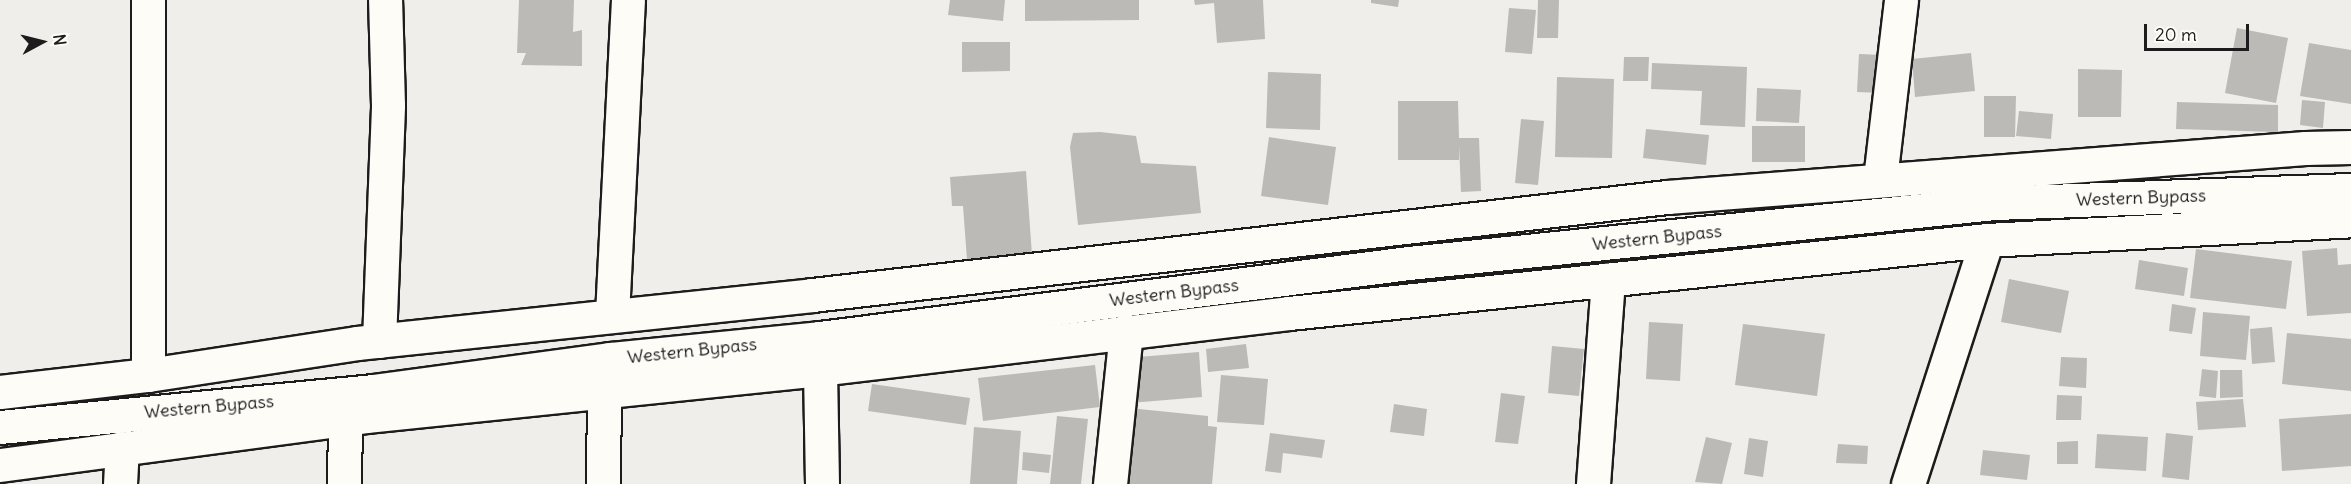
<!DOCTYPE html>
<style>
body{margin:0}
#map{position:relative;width:2351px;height:484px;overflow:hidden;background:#f0eeea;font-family:Delius,sans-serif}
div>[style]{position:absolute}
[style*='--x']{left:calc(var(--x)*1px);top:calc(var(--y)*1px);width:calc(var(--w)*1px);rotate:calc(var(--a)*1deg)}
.building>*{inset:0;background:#bbbab6}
.roads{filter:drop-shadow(2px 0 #1c1c1c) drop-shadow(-2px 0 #1c1c1c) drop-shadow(0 2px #1c1c1c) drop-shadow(0 -2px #1c1c1c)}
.minor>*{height:33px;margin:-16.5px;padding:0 16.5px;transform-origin:16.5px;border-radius:16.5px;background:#fdfcf7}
.major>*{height:33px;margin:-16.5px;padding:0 16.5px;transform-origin:16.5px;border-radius:16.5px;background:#fdfcf7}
span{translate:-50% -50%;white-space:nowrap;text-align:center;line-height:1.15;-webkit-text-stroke:4.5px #fdfcf7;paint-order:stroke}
.street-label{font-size:18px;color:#1c1c1c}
.north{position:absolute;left:12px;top:12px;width:60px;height:60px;-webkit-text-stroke:4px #fdfcf7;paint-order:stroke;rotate:83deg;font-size:16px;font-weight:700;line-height:24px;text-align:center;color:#1c1c1c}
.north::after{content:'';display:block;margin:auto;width:21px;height:27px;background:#1c1c1c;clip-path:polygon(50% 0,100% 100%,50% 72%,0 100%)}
.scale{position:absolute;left:2144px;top:24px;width:105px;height:27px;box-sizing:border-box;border:3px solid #1c1c1c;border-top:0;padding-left:8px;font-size:18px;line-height:21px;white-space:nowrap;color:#1c1c1c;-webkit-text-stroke:4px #fdfcf7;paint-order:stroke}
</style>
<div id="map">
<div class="building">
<div style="clip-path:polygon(519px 0,574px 0,573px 32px,582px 30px,582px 66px,521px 65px,526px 53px,517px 53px)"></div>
<div style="clip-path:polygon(950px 0,1005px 0,1003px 21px,948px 15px)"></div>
<div style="clip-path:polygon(1025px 0,1139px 0,1139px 20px,1025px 21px)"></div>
<div style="clip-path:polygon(1194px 0,1263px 0,1265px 39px,1217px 43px,1214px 3px,1195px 5px)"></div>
<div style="clip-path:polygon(1371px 0,1399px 0,1398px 7px,1371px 3px)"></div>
<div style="clip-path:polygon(1538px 0,1559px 0,1558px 38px,1537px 38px)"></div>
<div style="clip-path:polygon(1509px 8px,1536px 10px,1532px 54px,1505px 52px)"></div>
<div style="clip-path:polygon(2237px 28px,2288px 38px,2276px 103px,2225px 93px)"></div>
<div style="clip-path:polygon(962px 42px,1010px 42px,1010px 71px,962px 72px)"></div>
<div style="clip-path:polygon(2309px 43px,2351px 50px,2351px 104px,2300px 96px)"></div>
<div style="clip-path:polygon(1971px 53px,1975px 91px,1915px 97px,1912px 59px)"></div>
<div style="clip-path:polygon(1859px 54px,1883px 55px,1882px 93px,1857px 92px)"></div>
<div style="clip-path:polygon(1624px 57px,1649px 57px,1648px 81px,1623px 81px)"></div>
<div style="clip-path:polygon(1652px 63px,1747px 67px,1745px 127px,1700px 125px,1702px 91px,1651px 89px)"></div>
<div style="clip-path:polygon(2078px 69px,2122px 70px,2121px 117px,2078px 117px)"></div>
<div style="clip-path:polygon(1268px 72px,1321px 74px,1320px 130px,1266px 128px)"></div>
<div style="clip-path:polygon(1557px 77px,1614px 79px,1612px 158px,1555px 157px)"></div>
<div style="clip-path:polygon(1757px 88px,1801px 90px,1799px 123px,1756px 121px)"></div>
<div style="clip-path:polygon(1984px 96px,2016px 96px,2015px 137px,1984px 137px)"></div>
<div style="clip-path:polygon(2302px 100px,2325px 102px,2323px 128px,2300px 125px)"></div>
<div style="clip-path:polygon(1398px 101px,1458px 101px,1459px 138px,1479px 138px,1481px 191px,1461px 192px,1459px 145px,1459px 160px,1398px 160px)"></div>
<div style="clip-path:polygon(2177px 102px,2278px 105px,2278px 132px,2176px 129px)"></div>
<div style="clip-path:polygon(2019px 111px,2053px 114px,2051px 139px,2016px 136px)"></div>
<div style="clip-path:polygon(1521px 119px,1544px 121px,1538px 185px,1515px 183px)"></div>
<div style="clip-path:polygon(1752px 126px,1805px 126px,1805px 162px,1752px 162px)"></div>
<div style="clip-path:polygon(1646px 129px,1709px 135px,1706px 165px,1643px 158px)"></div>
<div style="clip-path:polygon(1100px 132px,1136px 136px,1141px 163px,1196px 166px,1201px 213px,1078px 225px,1070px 147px,1073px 133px)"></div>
<div style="clip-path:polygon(1269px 137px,1336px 147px,1328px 205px,1261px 196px)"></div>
<div style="clip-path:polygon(1026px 171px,1032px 255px,967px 260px,963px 206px,952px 206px,950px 177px)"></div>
<div style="clip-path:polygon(2337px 248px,2338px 265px,2351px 264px,2351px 313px,2307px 316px,2302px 251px)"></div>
<div style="clip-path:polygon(2196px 249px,2292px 261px,2286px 309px,2190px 298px)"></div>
<div style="clip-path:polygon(2139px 260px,2188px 268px,2184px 296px,2135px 289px)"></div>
<div style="clip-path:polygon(2009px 279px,2069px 291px,2061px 333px,2001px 322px)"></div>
<div style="clip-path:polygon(2172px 304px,2196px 308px,2192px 334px,2169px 331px)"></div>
<div style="clip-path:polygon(2203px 312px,2250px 316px,2246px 360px,2200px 356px)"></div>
<div style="clip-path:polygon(1649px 322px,1683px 324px,1680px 381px,1646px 379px)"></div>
<div style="clip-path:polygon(1743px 324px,1825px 334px,1817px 396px,1735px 385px)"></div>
<div style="clip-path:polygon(2272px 327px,2275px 362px,2252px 364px,2250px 329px)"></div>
<div style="clip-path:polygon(2287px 333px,2351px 339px,2351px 391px,2282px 384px)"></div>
<div style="clip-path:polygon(1246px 344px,1249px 368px,1208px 372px,1206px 349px)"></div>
<div style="clip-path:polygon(1552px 346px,1584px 349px,1579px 396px,1548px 393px)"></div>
<div style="clip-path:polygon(1199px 352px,1202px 397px,1130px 403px,1126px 358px)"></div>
<div style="clip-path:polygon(2061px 357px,2087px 358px,2086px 388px,2059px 386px)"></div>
<div style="clip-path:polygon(1095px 365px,1100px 407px,983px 421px,978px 378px)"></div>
<div style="clip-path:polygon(2202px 369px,2218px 371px,2216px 398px,2199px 396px)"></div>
<div style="clip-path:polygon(2220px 370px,2242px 370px,2243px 397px,2220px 398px)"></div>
<div style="clip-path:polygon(1221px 375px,1268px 379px,1264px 425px,1217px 422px)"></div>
<div style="clip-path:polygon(872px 384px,970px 398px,966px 425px,868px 411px)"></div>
<div style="clip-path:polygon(1501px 393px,1525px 396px,1518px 444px,1495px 442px)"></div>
<div style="clip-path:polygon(2057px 395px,2082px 396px,2081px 420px,2056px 420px)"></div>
<div style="clip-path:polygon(2243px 399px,2246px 427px,2198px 430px,2196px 402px)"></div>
<div style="clip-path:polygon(1394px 404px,1427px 409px,1424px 436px,1390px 432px)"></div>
<div style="clip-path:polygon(1129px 408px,1208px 416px,1208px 426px,1217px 427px,1212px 484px,1122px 484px)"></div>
<div style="clip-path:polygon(2351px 414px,2351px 466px,2282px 471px,2279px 419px)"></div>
<div style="clip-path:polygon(1057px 416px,1088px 419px,1081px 484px,1050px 484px)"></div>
<div style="clip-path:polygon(974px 427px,1021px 431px,1017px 484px,970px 484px)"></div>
<div style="clip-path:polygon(1270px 433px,1325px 440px,1322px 458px,1283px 453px,1281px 473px,1265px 471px)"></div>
<div style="clip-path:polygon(2166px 433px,2193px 436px,2189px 480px,2162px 477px)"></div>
<div style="clip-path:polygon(2097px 434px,2148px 437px,2146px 471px,2095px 468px)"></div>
<div style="clip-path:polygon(1706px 437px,1732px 443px,1722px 484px,1695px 482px)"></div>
<div style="clip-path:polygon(1749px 438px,1768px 441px,1763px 477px,1744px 474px)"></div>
<div style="clip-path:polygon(2078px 441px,2078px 464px,2057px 464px,2057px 442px)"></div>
<div style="clip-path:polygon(1838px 444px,1868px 446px,1867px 464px,1836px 463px)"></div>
<div style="clip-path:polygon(1983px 450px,2030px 455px,2027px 480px,1980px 475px)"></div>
<div style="clip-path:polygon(1023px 452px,1051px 455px,1049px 473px,1022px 470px)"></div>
</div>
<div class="roads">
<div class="minor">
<div style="--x:148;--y:0;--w:375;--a:90"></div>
<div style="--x:1880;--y:179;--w:180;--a:-83.3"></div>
<div style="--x:612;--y:315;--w:315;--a:-87.1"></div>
<div style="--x:379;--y:341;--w:236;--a:-87.8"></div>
<div style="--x:388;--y:105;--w:105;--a:-91.6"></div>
<div style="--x:820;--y:369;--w:115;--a:89"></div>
<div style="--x:0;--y:392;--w:149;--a:-6.6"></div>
<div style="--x:148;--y:375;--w:211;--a:-8.7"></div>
<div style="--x:357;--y:343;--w:458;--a:-6"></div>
<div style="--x:812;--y:295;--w:861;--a:-6.54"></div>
<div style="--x:1667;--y:197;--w:640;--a:-4.39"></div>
<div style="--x:2305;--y:148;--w:46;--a:-1.2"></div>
<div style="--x:0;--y:465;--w:369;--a:-7.6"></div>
<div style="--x:366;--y:416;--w:456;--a:-5.9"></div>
<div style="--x:820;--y:369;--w:472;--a:-6.8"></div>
<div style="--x:1289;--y:313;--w:702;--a:-5.97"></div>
<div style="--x:1987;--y:240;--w:365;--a:-3.1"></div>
<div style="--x:120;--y:484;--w:36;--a:-87"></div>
<div style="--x:344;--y:484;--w:65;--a:-89.1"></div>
<div style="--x:603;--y:484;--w:93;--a:-89.4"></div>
<div style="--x:1110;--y:484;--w:154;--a:-84"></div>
<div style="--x:1593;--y:484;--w:205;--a:-85.8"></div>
<div style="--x:1908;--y:484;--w:256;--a:-72.1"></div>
</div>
<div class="major">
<div style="--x:0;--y:427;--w:376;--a:-5.5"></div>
<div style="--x:374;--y:391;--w:238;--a:-7.7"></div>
<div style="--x:610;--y:359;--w:211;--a:-5.7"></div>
<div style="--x:820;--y:338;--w:594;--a:-7.26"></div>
<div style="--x:1409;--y:263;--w:589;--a:-5.85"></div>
<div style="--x:1995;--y:203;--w:356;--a:-2.1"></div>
</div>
</div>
<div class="street-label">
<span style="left:2141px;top:198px;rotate:-2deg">Western Bypass</span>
<span style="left:1657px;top:238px;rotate:-6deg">Western Bypass</span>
<span style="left:1174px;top:293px;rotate:-7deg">Western Bypass</span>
<span style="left:692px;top:351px;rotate:-6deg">Western Bypass</span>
<span style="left:209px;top:407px;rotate:-5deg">Western Bypass</span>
</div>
<div class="north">N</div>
<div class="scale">20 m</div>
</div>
